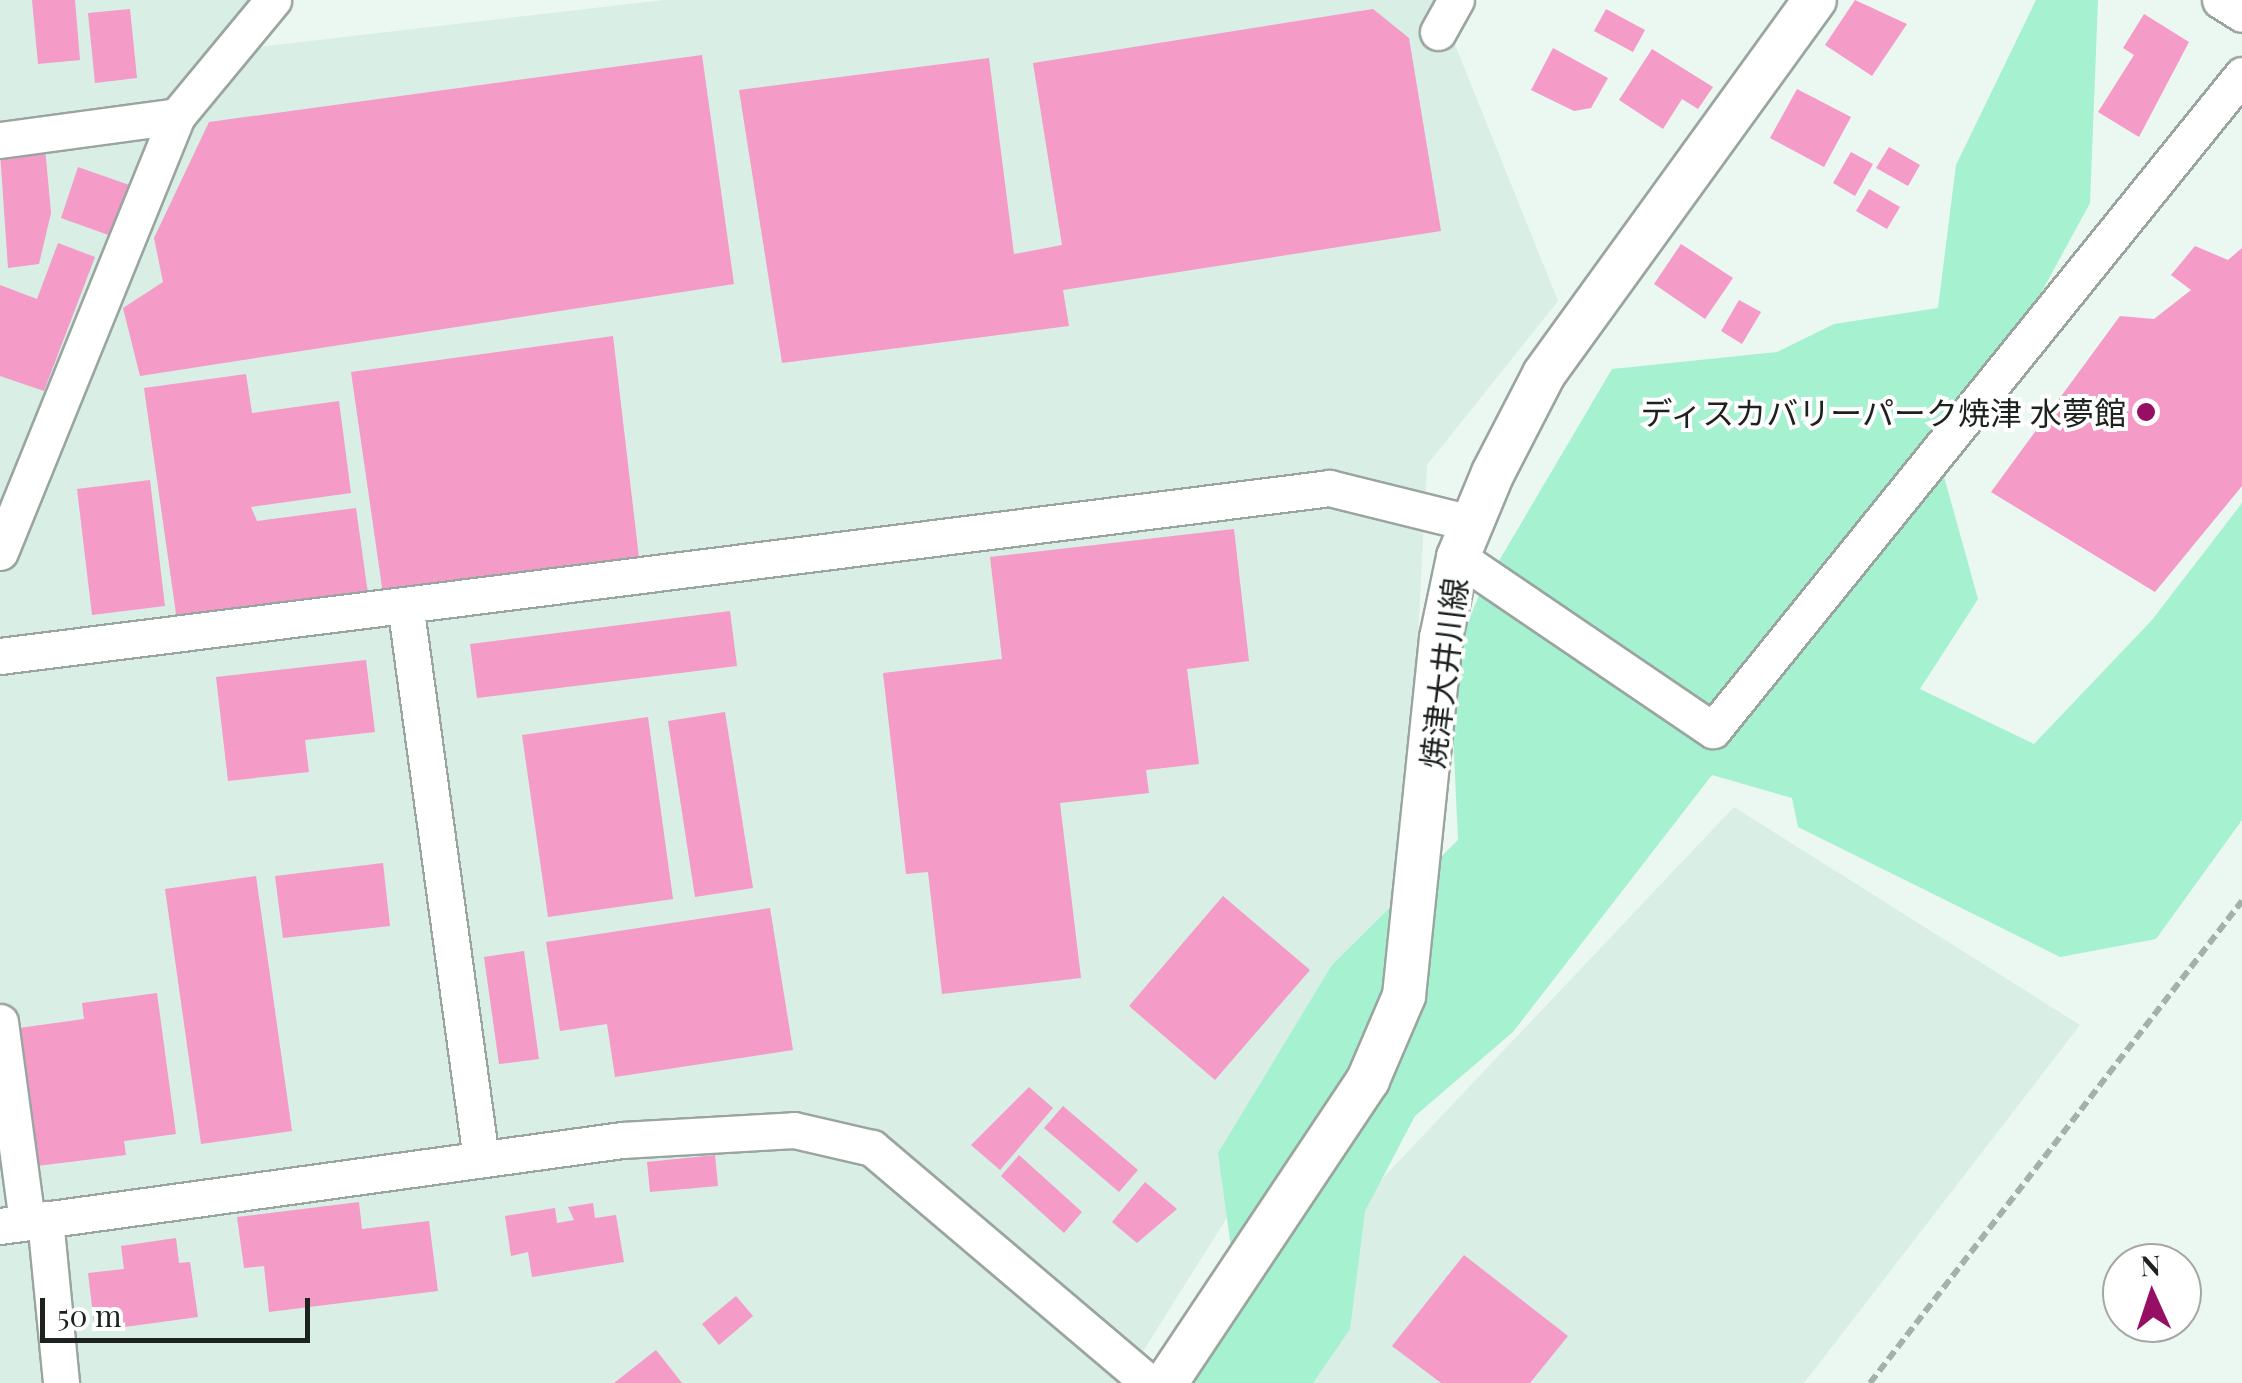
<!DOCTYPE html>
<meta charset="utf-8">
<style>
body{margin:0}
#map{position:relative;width:2242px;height:1383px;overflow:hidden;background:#ebf7f1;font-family:"Playfair Display","Noto Sans JP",serif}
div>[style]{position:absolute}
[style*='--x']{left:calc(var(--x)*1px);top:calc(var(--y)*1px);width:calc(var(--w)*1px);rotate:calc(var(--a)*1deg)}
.built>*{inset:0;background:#d9eee4}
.green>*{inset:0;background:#a6f1d0}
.building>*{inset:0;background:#f49bc7}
.path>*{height:6px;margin-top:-3px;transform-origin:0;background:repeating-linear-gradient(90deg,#a6b0ab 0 10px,transparent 0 15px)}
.roads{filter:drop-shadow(2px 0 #9aa5a0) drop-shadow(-2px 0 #9aa5a0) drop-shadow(0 2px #9aa5a0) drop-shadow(0 -2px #9aa5a0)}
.minor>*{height:35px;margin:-17.5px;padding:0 17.5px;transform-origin:17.5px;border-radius:17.5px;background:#fff}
.major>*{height:42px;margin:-21px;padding:0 21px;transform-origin:21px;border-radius:21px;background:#fff}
.dots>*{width:28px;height:28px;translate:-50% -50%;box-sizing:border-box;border:5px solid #fff;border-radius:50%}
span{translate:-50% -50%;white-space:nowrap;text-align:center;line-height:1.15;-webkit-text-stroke:8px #fff;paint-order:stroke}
.poi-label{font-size:32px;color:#1d221f}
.right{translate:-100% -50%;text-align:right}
.street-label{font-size:32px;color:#1d221f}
.north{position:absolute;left:2102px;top:1243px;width:100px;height:100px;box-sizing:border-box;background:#fff;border:2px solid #a5a7a5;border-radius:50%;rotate:357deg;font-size:28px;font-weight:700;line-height:40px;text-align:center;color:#1d221f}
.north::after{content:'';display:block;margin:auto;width:35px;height:45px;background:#970f65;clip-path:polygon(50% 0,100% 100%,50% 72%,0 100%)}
.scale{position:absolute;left:40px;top:1298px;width:270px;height:45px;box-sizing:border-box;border:5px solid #1d221f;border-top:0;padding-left:12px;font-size:30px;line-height:35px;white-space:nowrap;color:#1d221f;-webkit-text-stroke:8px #fff;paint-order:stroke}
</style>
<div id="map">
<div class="built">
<div style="clip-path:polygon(0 0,265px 0,233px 50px,664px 0,1437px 0,1558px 301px,1427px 465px,1402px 939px,1123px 1383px,0 1383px)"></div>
<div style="clip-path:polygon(1734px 807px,2080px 1025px,1804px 1383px,1189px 1383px)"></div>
</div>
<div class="green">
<div style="clip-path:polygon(2036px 0,2098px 0,2090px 203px,1943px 473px,1978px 599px,1920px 689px,2034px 744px,2152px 620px,2242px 503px,2242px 820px,2156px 939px,2060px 957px,1798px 827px,1792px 798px,1712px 775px,1513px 1032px,1415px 1116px,1365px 1211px,1350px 1329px,1313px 1383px,1189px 1383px,1239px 1306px,1218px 1153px,1332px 965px,1458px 840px,1450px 666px,1480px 593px,1612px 369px,1777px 352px,1834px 324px,1938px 308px,1956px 165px)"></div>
</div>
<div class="building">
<div style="clip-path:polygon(32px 0,75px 0,80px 60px,38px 64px)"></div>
<div style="clip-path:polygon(1855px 0,1907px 24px,1872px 76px,1825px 45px)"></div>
<div style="clip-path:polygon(130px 9px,137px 78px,95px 83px,88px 13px)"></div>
<div style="clip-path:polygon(1373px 9px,1409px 38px,1441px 231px,1063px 290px,1069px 326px,782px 363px,739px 90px,989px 58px,1014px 254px,1062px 245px,1033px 63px)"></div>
<div style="clip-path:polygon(1606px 9px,1645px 30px,1633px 52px,1594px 31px)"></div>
<div style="clip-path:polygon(2144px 14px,2189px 42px,2139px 137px,2098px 112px,2134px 55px,2123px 48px)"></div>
<div style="clip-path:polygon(1553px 48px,1608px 78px,1591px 108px,1574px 111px,1531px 90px)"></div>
<div style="clip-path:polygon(1652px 49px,1713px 87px,1698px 109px,1682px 99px,1663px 129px,1619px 100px)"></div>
<div style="clip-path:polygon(702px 55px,734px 284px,140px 376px,123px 308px,163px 282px,154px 238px,209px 122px)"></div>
<div style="clip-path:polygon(1797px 89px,1851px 117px,1824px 167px,1770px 138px)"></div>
<div style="clip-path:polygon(1889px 147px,1920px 165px,1908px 186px,1876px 168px)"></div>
<div style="clip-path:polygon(45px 148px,51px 213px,39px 264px,8px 268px,0 152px)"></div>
<div style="clip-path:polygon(1851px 152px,1873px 164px,1855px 196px,1833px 183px)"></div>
<div style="clip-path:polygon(78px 167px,132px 186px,114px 237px,61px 218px)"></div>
<div style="clip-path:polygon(1869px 189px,1900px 207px,1887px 229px,1856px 211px)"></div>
<div style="clip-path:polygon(58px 243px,95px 257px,44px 391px,0 376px,0 285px,37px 299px)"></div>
<div style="clip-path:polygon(1681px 244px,1733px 278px,1705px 319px,1654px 284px)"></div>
<div style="clip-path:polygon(2195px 246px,2228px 260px,2242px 248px,2242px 486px,2155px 592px,1991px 492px,2120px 316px,2154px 319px,2191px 290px,2171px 275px)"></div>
<div style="clip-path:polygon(1739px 300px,1761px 312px,1742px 344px,1721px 331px)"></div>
<div style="clip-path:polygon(613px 336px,639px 558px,383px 594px,351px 372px)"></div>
<div style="clip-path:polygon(246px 374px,252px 413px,339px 401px,351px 493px,251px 507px,257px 521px,356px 508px,369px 601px,178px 628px,144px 388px)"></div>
<div style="clip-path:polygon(150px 480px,165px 606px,92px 615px,77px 489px)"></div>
<div style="clip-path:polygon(1234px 529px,1249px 661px,1187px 669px,1199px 764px,1146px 770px,1149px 793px,1060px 803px,1081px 978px,942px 994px,928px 872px,906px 874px,883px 673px,1002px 659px,990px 557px)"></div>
<div style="clip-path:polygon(730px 611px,737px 666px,477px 698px,470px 644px)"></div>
<div style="clip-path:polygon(366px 660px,375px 732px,305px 740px,309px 772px,228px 781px,216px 677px)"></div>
<div style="clip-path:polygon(725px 712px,753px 888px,695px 897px,668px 721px)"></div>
<div style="clip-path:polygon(648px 717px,673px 899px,548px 917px,522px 735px)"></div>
<div style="clip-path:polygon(383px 863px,390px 926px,283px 938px,275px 876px)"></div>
<div style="clip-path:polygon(256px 876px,292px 1131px,201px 1144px,165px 889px)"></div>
<div style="clip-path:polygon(1223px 896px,1310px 970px,1215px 1080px,1129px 1006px)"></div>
<div style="clip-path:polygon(770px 908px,793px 1050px,615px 1077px,607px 1024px,560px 1031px,546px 942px)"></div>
<div style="clip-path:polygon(524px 951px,539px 1059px,499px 1064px,484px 957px)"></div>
<div style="clip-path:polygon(157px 993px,176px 1134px,124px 1141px,126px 1155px,37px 1166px,19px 1028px,84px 1019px,82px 1003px)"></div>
<div style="clip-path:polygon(1029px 1087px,1053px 1108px,1000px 1170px,971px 1145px)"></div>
<div style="clip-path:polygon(1063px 1106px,1138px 1170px,1119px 1192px,1044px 1128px)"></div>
<div style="clip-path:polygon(715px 1155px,718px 1186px,650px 1192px,647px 1162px)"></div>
<div style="clip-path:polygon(1019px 1155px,1082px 1212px,1064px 1233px,1001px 1176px)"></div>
<div style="clip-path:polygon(1145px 1182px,1177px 1209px,1137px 1243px,1112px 1222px)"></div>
<div style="clip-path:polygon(359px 1202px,362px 1229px,429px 1221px,438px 1291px,269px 1312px,264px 1266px,244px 1268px,237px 1217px)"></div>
<div style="clip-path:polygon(593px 1203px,595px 1218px,616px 1215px,624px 1262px,532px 1277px,528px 1252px,511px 1256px,505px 1216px,555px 1208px,557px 1223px,574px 1220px,568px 1207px)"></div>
<div style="clip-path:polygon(176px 1238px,179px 1263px,190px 1262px,198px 1317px,95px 1331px,88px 1273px,124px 1269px,121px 1246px)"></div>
<div style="clip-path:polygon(1464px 1255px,1568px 1336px,1530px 1383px,1441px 1383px,1392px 1346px)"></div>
<div style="clip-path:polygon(736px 1296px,753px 1316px,719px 1345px,702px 1324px)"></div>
<div style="clip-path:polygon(656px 1350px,682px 1383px,614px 1383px)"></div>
</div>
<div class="path">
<div style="--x:1870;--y:1383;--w:609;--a:-52.34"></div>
</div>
<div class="roads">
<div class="minor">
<div style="--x:2220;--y:0;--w:26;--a:32"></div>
<div style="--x:1438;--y:32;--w:37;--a:-61"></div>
<div style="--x:0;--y:140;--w:179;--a:-7.7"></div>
<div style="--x:0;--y:552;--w:471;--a:-67.9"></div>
<div style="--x:177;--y:116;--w:151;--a:-50.4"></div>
<div style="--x:1458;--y:557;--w:308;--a:34.2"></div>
<div style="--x:1713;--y:730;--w:842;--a:-51.07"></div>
<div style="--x:406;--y:611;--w:553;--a:82.21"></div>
<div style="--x:0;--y:656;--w:1340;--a:-7.2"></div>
<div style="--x:1329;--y:488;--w:145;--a:13.9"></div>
<div style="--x:0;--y:1022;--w:202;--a:82.3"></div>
<div style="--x:45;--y:1219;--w:165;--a:84.4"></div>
<div style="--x:0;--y:1226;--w:628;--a:-7.87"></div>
<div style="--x:622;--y:1140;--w:172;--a:-3.3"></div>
<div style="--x:794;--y:1130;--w:80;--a:13"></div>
<div style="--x:872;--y:1148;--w:363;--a:40.3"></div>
</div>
<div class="major">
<div style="--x:1166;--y:1383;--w:364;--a:-56.3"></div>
<div style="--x:1368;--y:1080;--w:91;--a:-66.8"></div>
<div style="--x:1404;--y:996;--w:360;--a:-84.1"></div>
<div style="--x:1441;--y:638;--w:83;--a:-78.1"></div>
<div style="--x:1458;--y:557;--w:91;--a:-67.4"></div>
<div style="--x:1493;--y:473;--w:111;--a:-62.7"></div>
<div style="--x:1544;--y:374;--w:462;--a:-54.1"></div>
</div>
</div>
<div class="dots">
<div style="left:2146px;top:412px;background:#970f65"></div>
</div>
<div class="poi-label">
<span class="right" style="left:2126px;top:412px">ディスカバリーパーク焼津 水夢館</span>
</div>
<div class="street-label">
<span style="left:1443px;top:673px;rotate:-83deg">焼津大井川線</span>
</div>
<div class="north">N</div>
<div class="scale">50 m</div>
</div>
